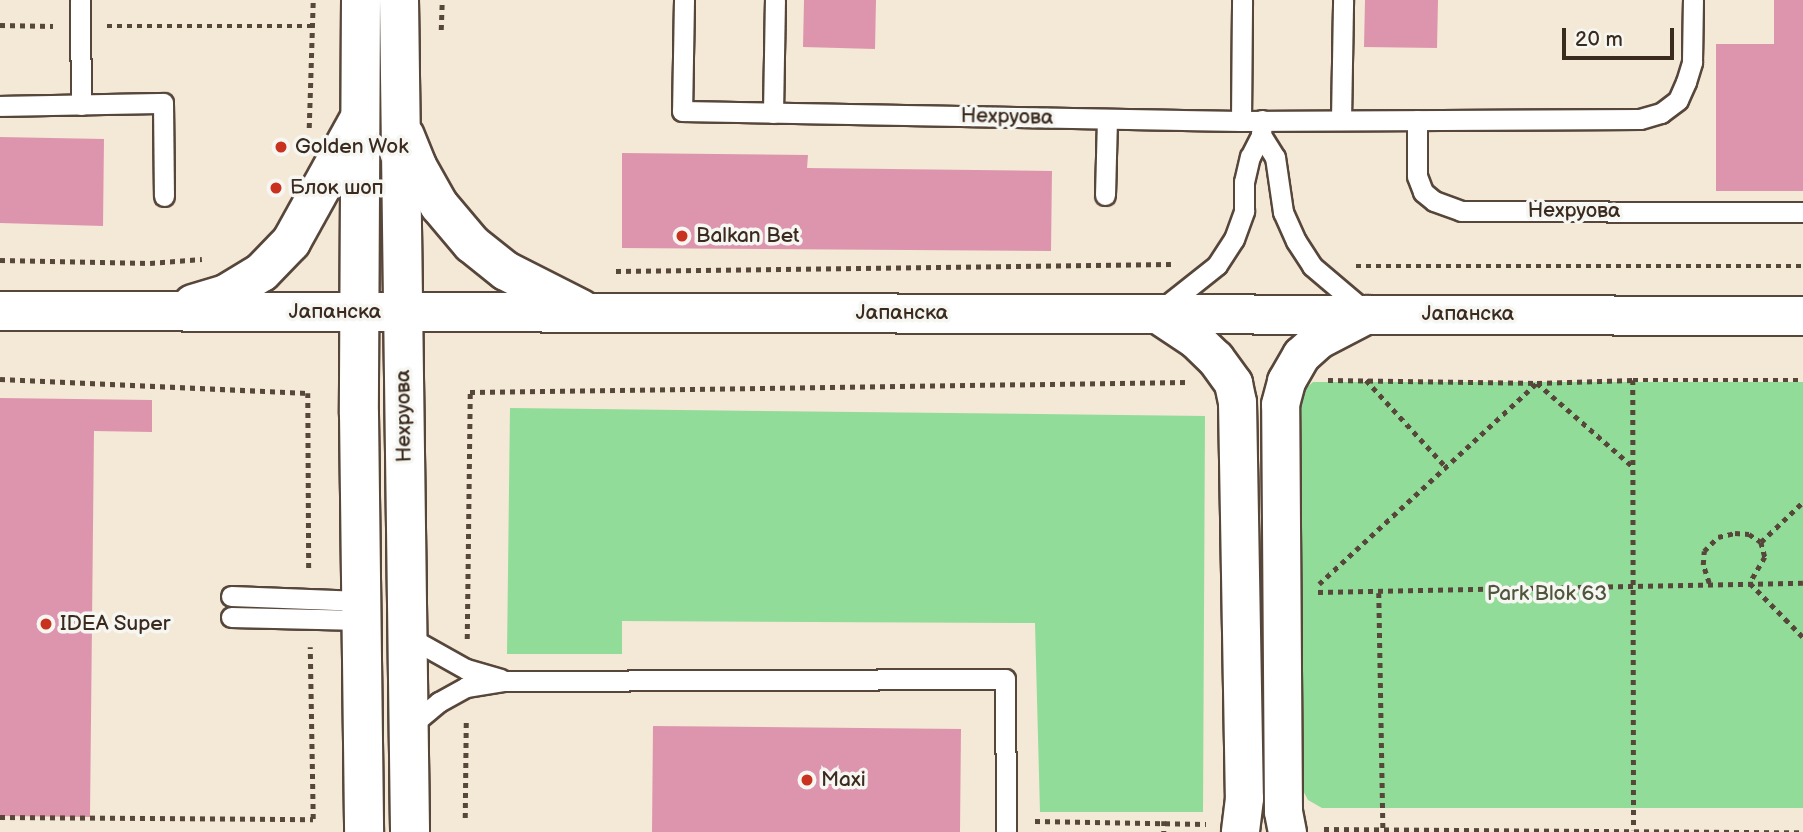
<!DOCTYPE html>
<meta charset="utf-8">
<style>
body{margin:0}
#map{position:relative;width:1803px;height:832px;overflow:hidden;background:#f4e8d6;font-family:"Balsamiq Sans",sans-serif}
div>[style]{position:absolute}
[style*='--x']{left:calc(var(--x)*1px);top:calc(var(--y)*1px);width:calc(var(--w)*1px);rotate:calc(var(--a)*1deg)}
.green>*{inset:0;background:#91dc98}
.building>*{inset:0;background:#dd95ae}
.path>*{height:4.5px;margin-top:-2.25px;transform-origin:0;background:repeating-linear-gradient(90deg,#57463a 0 5px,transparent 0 10px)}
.roads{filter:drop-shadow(2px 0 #57463a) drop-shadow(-2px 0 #57463a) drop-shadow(0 2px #57463a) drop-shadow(0 -2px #57463a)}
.lane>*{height:19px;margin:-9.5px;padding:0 9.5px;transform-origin:9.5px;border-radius:9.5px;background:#fff}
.street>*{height:37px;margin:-18.5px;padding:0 18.5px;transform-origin:18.5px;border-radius:18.5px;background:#fff}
.secondary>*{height:38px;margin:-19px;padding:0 19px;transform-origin:19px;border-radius:19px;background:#fff}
.dots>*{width:19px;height:19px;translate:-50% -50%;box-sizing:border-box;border:4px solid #f6f6f2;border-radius:50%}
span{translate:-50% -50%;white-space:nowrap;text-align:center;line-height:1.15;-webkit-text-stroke:7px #f6f6f2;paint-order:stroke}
.street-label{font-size:21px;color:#3b2a1e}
.poi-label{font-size:21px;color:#3b2a1e}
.left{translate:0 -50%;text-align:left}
.park-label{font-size:21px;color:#50563c}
.scale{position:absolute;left:1562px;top:28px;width:112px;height:32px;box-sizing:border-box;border:4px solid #3b2a1e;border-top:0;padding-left:9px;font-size:21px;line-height:24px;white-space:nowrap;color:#3b2a1e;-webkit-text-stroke:5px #f6f6f2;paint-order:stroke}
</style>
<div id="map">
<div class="green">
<div style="clip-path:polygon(1313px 382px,1803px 382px,1803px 808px,1322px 808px,1308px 800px,1301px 787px,1291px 416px,1299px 394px)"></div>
<div style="clip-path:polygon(510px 408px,1205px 416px,1203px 812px,1040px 812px,1035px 623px,622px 621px,622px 654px,507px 654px)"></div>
</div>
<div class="building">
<div style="clip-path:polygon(804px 0,876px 0,875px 49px,803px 47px)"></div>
<div style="clip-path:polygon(1365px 0,1438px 0,1437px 48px,1364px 47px)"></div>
<div style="clip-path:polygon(1774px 0,1803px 0,1803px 191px,1716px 191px,1716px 44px,1774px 44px)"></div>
<div style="clip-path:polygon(0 137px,104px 139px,103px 226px,0 223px)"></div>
<div style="clip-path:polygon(622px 153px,808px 155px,807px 168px,1052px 171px,1051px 251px,622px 248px)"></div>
<div style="clip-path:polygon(0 398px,152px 400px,152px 432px,94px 431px,90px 817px,0 816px)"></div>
<div style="clip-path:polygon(653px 726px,961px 729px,960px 832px,652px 832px)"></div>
</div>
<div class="path">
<div style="--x:0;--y:25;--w:53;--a:1.1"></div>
<div style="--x:107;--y:26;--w:206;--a:0"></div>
<div style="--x:441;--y:30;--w:30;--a:-88"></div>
<div style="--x:309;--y:128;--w:128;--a:-88.2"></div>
<div style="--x:0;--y:260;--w:150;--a:1.1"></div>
<div style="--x:150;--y:263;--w:52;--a:-4.4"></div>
<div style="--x:1356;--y:266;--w:447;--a:0"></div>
<div style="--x:616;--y:271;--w:555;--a:-0.72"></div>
<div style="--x:0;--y:379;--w:308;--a:2.6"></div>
<div style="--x:308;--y:393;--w:178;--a:89.7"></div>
<div style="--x:1328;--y:380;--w:209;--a:0.8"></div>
<div style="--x:1537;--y:383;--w:96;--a:-1.8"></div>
<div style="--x:1633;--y:380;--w:170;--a:0"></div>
<div style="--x:1366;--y:380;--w:118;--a:47.4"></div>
<div style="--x:1633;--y:380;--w:450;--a:89.9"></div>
<div style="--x:1761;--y:542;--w:58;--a:-43.6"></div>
<div style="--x:1709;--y:583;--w:19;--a:-108"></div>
<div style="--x:1703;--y:565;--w:14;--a:-86"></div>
<div style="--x:1704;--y:551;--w:20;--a:-45"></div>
<div style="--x:1718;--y:537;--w:17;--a:-13"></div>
<div style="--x:1735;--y:533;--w:14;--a:4"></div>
<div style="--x:1749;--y:534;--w:14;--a:34"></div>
<div style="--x:1761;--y:542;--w:16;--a:75"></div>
<div style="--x:1765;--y:557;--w:30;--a:120"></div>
<div style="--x:1750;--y:583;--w:76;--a:45.5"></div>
<div style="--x:1319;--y:584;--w:297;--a:-42.7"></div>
<div style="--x:1537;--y:383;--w:125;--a:41.1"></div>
<div style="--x:1318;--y:592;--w:485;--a:-1.1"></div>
<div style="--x:1379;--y:593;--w:237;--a:89"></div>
<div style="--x:467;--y:639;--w:247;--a:-89.3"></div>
<div style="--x:470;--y:392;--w:717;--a:-0.8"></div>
<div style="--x:0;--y:817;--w:313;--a:0.4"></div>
<div style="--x:313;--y:819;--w:172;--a:-91"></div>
<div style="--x:465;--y:818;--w:100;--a:-89.4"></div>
<div style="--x:1035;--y:821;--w:171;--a:1"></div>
<div style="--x:1164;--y:821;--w:11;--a:90"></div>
<div style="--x:1324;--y:829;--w:479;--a:0.4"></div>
</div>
<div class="roads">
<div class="lane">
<div style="--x:80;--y:0;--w:105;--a:89.5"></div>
<div style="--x:684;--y:0;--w:111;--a:91"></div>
<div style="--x:682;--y:111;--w:559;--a:1.02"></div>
<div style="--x:1241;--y:121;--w:399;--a:-0.3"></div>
<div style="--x:1640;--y:119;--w:22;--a:-16"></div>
<div style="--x:1661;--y:113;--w:21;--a:-37"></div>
<div style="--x:1678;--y:100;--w:20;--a:-66"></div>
<div style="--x:1686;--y:82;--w:21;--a:-73"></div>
<div style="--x:1692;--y:62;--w:62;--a:-89.1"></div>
<div style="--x:0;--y:106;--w:163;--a:-1.1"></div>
<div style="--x:163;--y:103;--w:93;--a:89.4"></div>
<div style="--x:773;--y:113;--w:113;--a:-89"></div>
<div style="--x:1341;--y:120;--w:120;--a:-89"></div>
<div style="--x:1417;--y:120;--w:56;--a:90"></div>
<div style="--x:1417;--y:176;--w:17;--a:69"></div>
<div style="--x:1423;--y:192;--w:14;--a:39"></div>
<div style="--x:1434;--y:201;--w:29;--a:20"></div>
<div style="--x:1461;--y:211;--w:342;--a:0.2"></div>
<div style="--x:1241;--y:121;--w:121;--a:-89.5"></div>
<div style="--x:1261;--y:135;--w:26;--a:58"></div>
<div style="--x:1275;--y:157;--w:56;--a:81.7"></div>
<div style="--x:1283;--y:212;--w:32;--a:66"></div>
<div style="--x:1296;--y:241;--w:30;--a:57"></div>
<div style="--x:1312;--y:266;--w:70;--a:40.3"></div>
<div style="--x:1105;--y:195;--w:76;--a:-88.5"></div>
<div style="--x:1158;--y:312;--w:75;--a:-38.5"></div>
<div style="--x:1217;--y:265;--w:31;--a:-57"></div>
<div style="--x:1234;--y:239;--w:30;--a:-70"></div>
<div style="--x:1244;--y:211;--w:29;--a:-90"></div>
<div style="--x:1244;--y:182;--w:26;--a:-77"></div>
<div style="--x:1250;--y:157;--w:25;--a:-63"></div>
<div style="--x:1261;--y:135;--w:15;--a:-86"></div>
<div style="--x:231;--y:596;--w:130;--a:2.2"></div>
<div style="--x:231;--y:617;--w:130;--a:1.3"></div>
<div style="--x:407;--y:636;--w:68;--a:29.2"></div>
<div style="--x:466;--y:669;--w:36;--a:16"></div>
<div style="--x:409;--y:727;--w:39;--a:-40"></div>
<div style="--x:439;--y:702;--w:31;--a:-29"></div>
<div style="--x:466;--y:687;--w:39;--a:-9"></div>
<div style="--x:505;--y:681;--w:500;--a:-0.23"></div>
<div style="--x:1005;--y:679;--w:153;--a:89.6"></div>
</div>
<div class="street">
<div style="--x:1156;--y:313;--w:47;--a:33.7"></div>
<div style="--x:1195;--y:339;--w:28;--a:44"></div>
<div style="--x:1215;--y:358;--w:31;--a:54"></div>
<div style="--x:1233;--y:383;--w:19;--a:78"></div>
<div style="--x:1237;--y:402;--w:396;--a:89"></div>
<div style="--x:1244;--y:798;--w:34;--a:97"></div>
<div style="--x:1287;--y:832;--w:21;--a:-101"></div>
<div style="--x:1283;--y:811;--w:407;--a:-90.4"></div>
<div style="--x:1280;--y:404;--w:24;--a:-75"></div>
<div style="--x:1286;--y:381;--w:30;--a:-60"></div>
<div style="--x:1301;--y:355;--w:24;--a:-42"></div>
<div style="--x:1319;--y:339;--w:54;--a:-27.5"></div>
</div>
<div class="secondary">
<div style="--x:361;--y:0;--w:414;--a:90.3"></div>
<div style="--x:359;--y:414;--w:418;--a:89.3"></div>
<div style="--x:399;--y:0;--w:832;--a:89.24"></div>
<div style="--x:405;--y:136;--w:32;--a:68"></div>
<div style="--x:417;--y:166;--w:45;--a:60.6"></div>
<div style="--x:439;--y:205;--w:51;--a:49.8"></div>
<div style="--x:472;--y:244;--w:43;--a:38.5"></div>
<div style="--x:506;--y:271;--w:84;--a:26.9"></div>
<div style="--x:193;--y:304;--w:34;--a:-17"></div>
<div style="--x:226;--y:294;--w:42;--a:-31.4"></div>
<div style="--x:262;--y:272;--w:42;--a:-46"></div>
<div style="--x:291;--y:242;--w:136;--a:-61"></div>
<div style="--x:0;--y:311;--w:1803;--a:0.16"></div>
</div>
</div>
<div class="dots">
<div style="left:281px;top:147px;background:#c8321e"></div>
<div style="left:276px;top:188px;background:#c8321e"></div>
<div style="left:682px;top:236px;background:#c8321e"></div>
<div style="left:46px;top:624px;background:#c8321e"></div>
<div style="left:807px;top:780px;background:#c8321e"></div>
</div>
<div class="street-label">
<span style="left:1007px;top:117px;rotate:1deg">Нехруова</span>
<span style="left:1574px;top:211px">Нехруова</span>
<span style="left:335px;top:312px">Јапанска</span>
<span style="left:902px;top:313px">Јапанска</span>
<span style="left:1468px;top:314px">Јапанска</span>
<span style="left:404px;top:416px;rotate:-91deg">Нехруова</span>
</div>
<div class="poi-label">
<span class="left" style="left:295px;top:147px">Golden Wok</span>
<span class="left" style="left:290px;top:188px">Блок шоп</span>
<span class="left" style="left:696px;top:236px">Balkan Bet</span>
<span class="left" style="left:60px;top:624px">IDEA Super</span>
<span class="left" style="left:821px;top:780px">Maxi</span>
</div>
<div class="park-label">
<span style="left:1547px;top:594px">Park Blok 63</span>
</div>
<div class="scale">20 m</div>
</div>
